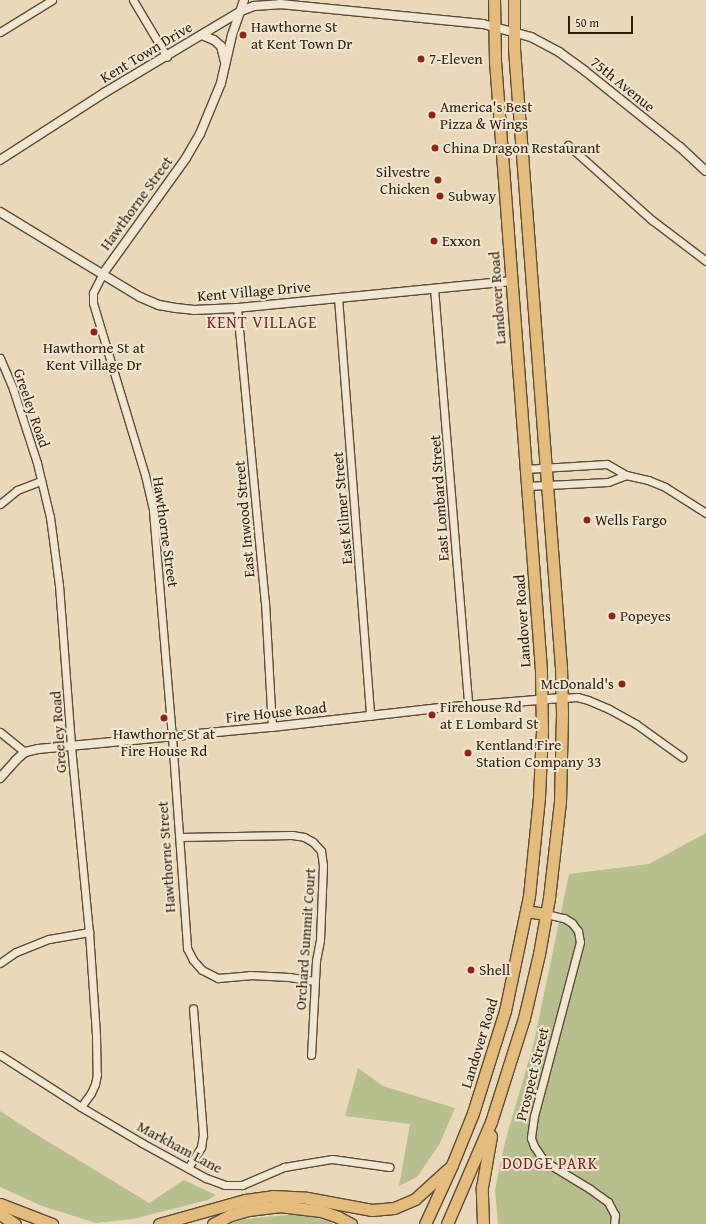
<!DOCTYPE html>
<style>
body{margin:0}
#map{position:relative;width:706px;height:1224px;overflow:hidden;background:#e9d9ba;font-family:"Gentium Book Plus",serif}
div>[style]{position:absolute}
[style*='--x']{left:calc(var(--x)*1px);top:calc(var(--y)*1px);width:calc(var(--w)*1px);rotate:calc(var(--a)*1deg)}
.green>*{inset:0;background:#b7bf8f}
.roads{filter:drop-shadow(1px 0 #5e4c34) drop-shadow(-1px 0 #5e4c34) drop-shadow(0 1px #5e4c34) drop-shadow(0 -1px #5e4c34)}
.minor>*{height:7px;margin:-3.5px;padding:0 3.5px;transform-origin:3.5px;border-radius:3.5px;background:#f1e6d2}
.tertiary>*{height:8px;margin:-4px;padding:0 4px;transform-origin:4px;border-radius:4px;background:#f1e6d2}
.primary>*{height:11px;margin:-5.5px;padding:0 5.5px;transform-origin:5.5px;border-radius:5.5px;background:#e4bc7d}
.dots>*{width:11px;height:11px;translate:-50% -50%;box-sizing:border-box;border:2px solid #f1e6d2;border-radius:50%}
span{translate:-50% -50%;white-space:nowrap;text-align:center;line-height:1.15;-webkit-text-stroke:4px #f1e6d2;paint-order:stroke}
.poi-label{font-size:15px;color:#301d08}
.left{translate:0 -50%;text-align:left}
.right{translate:-100% -50%;text-align:right}
.street-label{font-size:15px;color:#301d08}
.neighbourhood-label{font-size:16px;color:#7a1f14;letter-spacing:1px}
.scale{position:absolute;left:568px;top:16px;width:65px;height:18px;box-sizing:border-box;border:2px solid #301d08;border-top:0;padding-left:5px;font-size:12px;line-height:14px;white-space:nowrap;color:#301d08;-webkit-text-stroke:3px #f1e6d2;paint-order:stroke}
</style>
<div id="map">
<div class="green">
<div style="clip-path:polygon(706px 833px,706px 1224px,498px 1224px,495px 1190px,505px 1142px,534px 1042px,569px 874px,649px 864px)"></div>
<div style="clip-path:polygon(358px 1068px,383px 1086px,455px 1108px,439px 1145px,417px 1177px,399px 1186px,410px 1124px,345px 1116px)"></div>
<div style="clip-path:polygon(0 1111px,34px 1133px,149px 1203px,184px 1180px,216px 1195px,208px 1200px,133px 1219px,96px 1223px,42px 1206px,0 1187px)"></div>
<div style="clip-path:polygon(299px 1214px,329px 1221px,334px 1224px,230px 1224px,244px 1219px)"></div>
</div>
<div class="roads">
<div class="minor">
<div style="--x:133;--y:0;--w:66;--a:59.2"></div>
<div style="--x:0;--y:32;--w:61;--a:-31.6"></div>
<div style="--x:568;--y:145;--w:113;--a:41.8"></div>
<div style="--x:652;--y:220;--w:68;--a:37.2"></div>
<div style="--x:102;--y:275;--w:20;--a:117"></div>
<div style="--x:93;--y:293;--w:10;--a:90"></div>
<div style="--x:93;--y:303;--w:180;--a:73.2"></div>
<div style="--x:145;--y:475;--w:37;--a:77"></div>
<div style="--x:153;--y:511;--w:227;--a:85.2"></div>
<div style="--x:172;--y:737;--w:212;--a:85.9"></div>
<div style="--x:187;--y:948;--w:13;--a:63"></div>
<div style="--x:193;--y:960;--w:13;--a:48"></div>
<div style="--x:202;--y:970;--w:18;--a:27"></div>
<div style="--x:218;--y:978;--w:32;--a:-5"></div>
<div style="--x:250;--y:975;--w:39;--a:3"></div>
<div style="--x:289;--y:977;--w:26;--a:9"></div>
<div style="--x:434;--y:288;--w:419;--a:85.3"></div>
<div style="--x:338;--y:297;--w:420;--a:85.6"></div>
<div style="--x:237;--y:308;--w:295;--a:84.6"></div>
<div style="--x:265;--y:602;--w:125;--a:86.8"></div>
<div style="--x:0;--y:358;--w:34;--a:67"></div>
<div style="--x:13;--y:389;--w:78;--a:72"></div>
<div style="--x:37;--y:463;--w:56;--a:76.5"></div>
<div style="--x:50;--y:517;--w:69;--a:82.5"></div>
<div style="--x:59;--y:585;--w:161;--a:85.7"></div>
<div style="--x:71;--y:746;--w:187;--a:84.5"></div>
<div style="--x:89;--y:932;--w:103;--a:86.1"></div>
<div style="--x:96;--y:1035;--w:39;--a:89"></div>
<div style="--x:97;--y:1074;--w:10;--a:101"></div>
<div style="--x:95;--y:1084;--w:10;--a:114"></div>
<div style="--x:91;--y:1093;--w:17;--a:126"></div>
<div style="--x:525;--y:469;--w:82;--a:-3.5"></div>
<div style="--x:607;--y:464;--w:22;--a:30"></div>
<div style="--x:626;--y:475;--w:23;--a:13"></div>
<div style="--x:648;--y:480;--w:18;--a:22"></div>
<div style="--x:665;--y:487;--w:49;--a:32.4"></div>
<div style="--x:527;--y:486;--w:81;--a:-2.8"></div>
<div style="--x:608;--y:482;--w:19;--a:-21"></div>
<div style="--x:0;--y:504;--w:22;--a:-39"></div>
<div style="--x:17;--y:490;--w:26;--a:-21"></div>
<div style="--x:562;--y:698;--w:15;--a:-4"></div>
<div style="--x:577;--y:697;--w:11;--a:15"></div>
<div style="--x:588;--y:700;--w:23;--a:23"></div>
<div style="--x:609;--y:709;--w:31;--a:29"></div>
<div style="--x:636;--y:724;--w:57;--a:35.7"></div>
<div style="--x:0;--y:732;--w:32;--a:39"></div>
<div style="--x:180;--y:837;--w:112;--a:-1"></div>
<div style="--x:292;--y:835;--w:12;--a:9"></div>
<div style="--x:304;--y:837;--w:10;--a:29"></div>
<div style="--x:313;--y:842;--w:12;--a:48"></div>
<div style="--x:321;--y:851;--w:14;--a:82"></div>
<div style="--x:323;--y:865;--w:75;--a:92.3"></div>
<div style="--x:320;--y:940;--w:21;--a:101"></div>
<div style="--x:316;--y:961;--w:94;--a:93"></div>
<div style="--x:546;--y:914;--w:18;--a:13"></div>
<div style="--x:564;--y:918;--w:9;--a:32"></div>
<div style="--x:572;--y:923;--w:10;--a:53"></div>
<div style="--x:578;--y:931;--w:11;--a:80"></div>
<div style="--x:580;--y:942;--w:180;--a:104.8"></div>
<div style="--x:534;--y:1116;--w:22;--a:98"></div>
<div style="--x:531;--y:1138;--w:9;--a:69"></div>
<div style="--x:534;--y:1146;--w:18;--a:56"></div>
<div style="--x:544;--y:1161;--w:54;--a:31.3"></div>
<div style="--x:590;--y:1189;--w:22;--a:36"></div>
<div style="--x:608;--y:1202;--w:15;--a:62"></div>
<div style="--x:615;--y:1215;--w:9;--a:96"></div>
<div style="--x:0;--y:963;--w:19;--a:-35"></div>
<div style="--x:16;--y:952;--w:35;--a:-22"></div>
<div style="--x:49;--y:939;--w:41;--a:-9.9"></div>
<div style="--x:0;--y:1055;--w:96;--a:32.7"></div>
<div style="--x:81;--y:1107;--w:71;--a:30.5"></div>
<div style="--x:142;--y:1143;--w:73;--a:28.7"></div>
<div style="--x:206;--y:1178;--w:20;--a:20"></div>
<div style="--x:225;--y:1185;--w:17;--a:0"></div>
<div style="--x:242;--y:1185;--w:46;--a:-23.2"></div>
<div style="--x:284;--y:1167;--w:49;--a:-9.5"></div>
<div style="--x:332;--y:1159;--w:58;--a:8"></div>
<div style="--x:188;--y:1168;--w:25;--a:-58"></div>
<div style="--x:201;--y:1147;--w:12;--a:-81"></div>
<div style="--x:203;--y:1135;--w:127;--a:-94.5"></div>
</div>
<div class="tertiary">
<div style="--x:202;--y:35;--w:13;--a:23"></div>
<div style="--x:214;--y:40;--w:9;--a:41"></div>
<div style="--x:221;--y:46;--w:16;--a:76"></div>
<div style="--x:0;--y:160;--w:124;--a:-32.8"></div>
<div style="--x:104;--y:93;--w:160;--a:-30.9"></div>
<div style="--x:241;--y:11;--w:14;--a:-21"></div>
<div style="--x:254;--y:6;--w:26;--a:-4"></div>
<div style="--x:280;--y:4;--w:204;--a:5.6"></div>
<div style="--x:483;--y:24;--w:50;--a:15.2"></div>
<div style="--x:531;--y:37;--w:32;--a:28"></div>
<div style="--x:559;--y:52;--w:32;--a:36"></div>
<div style="--x:585;--y:71;--w:122;--a:38.7"></div>
<div style="--x:680;--y:147;--w:35;--a:43"></div>
<div style="--x:0;--y:212;--w:164;--a:31.3"></div>
<div style="--x:140;--y:297;--w:21;--a:23"></div>
<div style="--x:159;--y:305;--w:17;--a:10"></div>
<div style="--x:176;--y:308;--w:18;--a:6"></div>
<div style="--x:194;--y:310;--w:43;--a:-2.7"></div>
<div style="--x:237;--y:308;--w:275;--a:-5.6"></div>
<div style="--x:102;--y:275;--w:144;--a:-54.3"></div>
<div style="--x:186;--y:158;--w:28;--a:-60"></div>
<div style="--x:200;--y:134;--w:55;--a:-67.6"></div>
<div style="--x:221;--y:83;--w:49;--a:-77.1"></div>
<div style="--x:232;--y:35;--w:37;--a:-71"></div>
<div style="--x:0;--y:778;--w:24;--a:-48"></div>
<div style="--x:16;--y:760;--w:12;--a:-42"></div>
<div style="--x:25;--y:752;--w:13;--a:-13"></div>
<div style="--x:38;--y:749;--w:235;--a:-5.4"></div>
<div style="--x:272;--y:727;--w:169;--a:-6.5"></div>
<div style="--x:440;--y:708;--w:122;--a:-4.7"></div>
</div>
<div class="primary">
<div style="--x:526;--y:911;--w:20;--a:9"></div>
<div style="--x:0;--y:1204;--w:56;--a:21"></div>
<div style="--x:0;--y:1214;--w:18;--a:34"></div>
<div style="--x:159;--y:1224;--w:89;--a:-15.6"></div>
<div style="--x:245;--y:1200;--w:28;--a:-8"></div>
<div style="--x:273;--y:1196;--w:34;--a:3"></div>
<div style="--x:307;--y:1198;--w:66;--a:10.5"></div>
<div style="--x:372;--y:1210;--w:22;--a:-5"></div>
<div style="--x:394;--y:1208;--w:23;--a:-23"></div>
<div style="--x:415;--y:1199;--w:45;--a:-42.3"></div>
<div style="--x:213;--y:1224;--w:20;--a:-27"></div>
<div style="--x:231;--y:1215;--w:18;--a:-16"></div>
<div style="--x:248;--y:1210;--w:31;--a:-7"></div>
<div style="--x:279;--y:1206;--w:42;--a:6.8"></div>
<div style="--x:321;--y:1211;--w:18;--a:19"></div>
<div style="--x:338;--y:1217;--w:15;--a:28"></div>
<div style="--x:425;--y:1224;--w:65;--a:-65.4"></div>
<div style="--x:452;--y:1165;--w:56;--a:-68"></div>
<div style="--x:473;--y:1113;--w:107;--a:-72.6"></div>
<div style="--x:505;--y:1011;--w:117;--a:-78.2"></div>
<div style="--x:529;--y:896;--w:100;--a:-84.2"></div>
<div style="--x:539;--y:797;--w:67;--a:-87.4"></div>
<div style="--x:542;--y:730;--w:60;--a:-91"></div>
<div style="--x:541;--y:670;--w:611;--a:-94.32"></div>
<div style="--x:495;--y:61;--w:61;--a:-90.9"></div>
<div style="--x:447;--y:1224;--w:111;--a:-66.7"></div>
<div style="--x:491;--y:1122;--w:109;--a:-72.4"></div>
<div style="--x:524;--y:1018;--w:66;--a:-76.8"></div>
<div style="--x:539;--y:954;--w:57;--a:-79.9"></div>
<div style="--x:549;--y:898;--w:97;--a:-83.5"></div>
<div style="--x:560;--y:802;--w:88;--a:-88.7"></div>
<div style="--x:562;--y:714;--w:46;--a:-91.2"></div>
<div style="--x:561;--y:668;--w:622;--a:-94.34"></div>
<div style="--x:514;--y:48;--w:48;--a:-90"></div>
<div style="--x:483;--y:1224;--w:37;--a:-92"></div>
<div style="--x:482;--y:1187;--w:52;--a:-80"></div>
</div>
</div>
<div class="dots">
<div style="left:243px;top:35px;background:#8f2418"></div>
<div style="left:421px;top:59px;background:#8f2418"></div>
<div style="left:432px;top:115px;background:#8f2418"></div>
<div style="left:435px;top:148px;background:#8f2418"></div>
<div style="left:438px;top:180px;background:#8f2418"></div>
<div style="left:440px;top:196px;background:#8f2418"></div>
<div style="left:434px;top:241px;background:#8f2418"></div>
<div style="left:94px;top:332px;background:#8f2418"></div>
<div style="left:587px;top:520px;background:#8f2418"></div>
<div style="left:612px;top:616px;background:#8f2418"></div>
<div style="left:622px;top:684px;background:#8f2418"></div>
<div style="left:432px;top:715px;background:#8f2418"></div>
<div style="left:164px;top:718px;background:#8f2418"></div>
<div style="left:468px;top:753px;background:#8f2418"></div>
<div style="left:471px;top:970px;background:#8f2418"></div>
</div>
<div class="poi-label">
<span class="left" style="left:251px;top:35px">Hawthorne St<br>at Kent Town Dr</span>
<span class="left" style="left:429px;top:59px">7-Eleven</span>
<span class="left" style="left:440px;top:115px">America's Best<br>Pizza &amp; Wings</span>
<span class="left" style="left:443px;top:148px">China Dragon Restaurant</span>
<span class="right" style="left:430px;top:180px">Silvestre<br>Chicken</span>
<span class="left" style="left:448px;top:196px">Subway</span>
<span class="left" style="left:442px;top:241px">Exxon</span>
<span style="left:94px;top:356px">Hawthorne St at<br>Kent Village Dr</span>
<span class="left" style="left:595px;top:520px">Wells Fargo</span>
<span class="left" style="left:620px;top:616px">Popeyes</span>
<span class="right" style="left:614px;top:684px">McDonald's</span>
<span class="left" style="left:440px;top:715px">Firehouse Rd<br>at E Lombard St</span>
<span style="left:164px;top:742px">Hawthorne St at<br>Fire House Rd</span>
<span class="left" style="left:476px;top:753px">Kentland Fire<br>Station Company 33</span>
<span class="left" style="left:479px;top:970px">Shell</span>
</div>
<div class="street-label">
<span style="left:146px;top:52px;rotate:-31deg">Kent Town Drive</span>
<span style="left:623px;top:84px;rotate:39deg">75th Avenue</span>
<span style="left:136px;top:203px;rotate:-54deg">Hawthorne Street</span>
<span style="left:254px;top:291px;rotate:-5deg">Kent Village Drive</span>
<span style="left:497px;top:298px;rotate:-94deg">Landover Road</span>
<span style="left:32px;top:408px;rotate:71deg">Greeley Road</span>
<span style="left:439px;top:498px;rotate:-94deg">East Lombard Street</span>
<span style="left:342px;top:508px;rotate:-95deg">East Kilmer Street</span>
<span style="left:244px;top:519px;rotate:-95deg">East Inwood Street</span>
<span style="left:166px;top:532px;rotate:82deg">Hawthorne Street</span>
<span style="left:522px;top:621px;rotate:-94deg">Landover Road</span>
<span style="left:276px;top:712px;rotate:-6deg">Fire House Road</span>
<span style="left:58px;top:732px;rotate:-94deg">Greeley Road</span>
<span style="left:166px;top:857px;rotate:-94deg">Hawthorne Street</span>
<span style="left:305px;top:939px;rotate:-86deg">Orchard Summit Court</span>
<span style="left:479px;top:1043px;rotate:-73deg">Landover Road</span>
<span style="left:532px;top:1074px;rotate:-76deg">Prospect Street</span>
<span style="left:180px;top:1147px;rotate:28deg">Markham Lane</span>
</div>
<div class="neighbourhood-label">
<span style="left:262px;top:322px">KENT VILLAGE</span>
<span style="left:550px;top:1163px">DODGE PARK</span>
</div>
<div class="scale">50 m</div>
</div>
